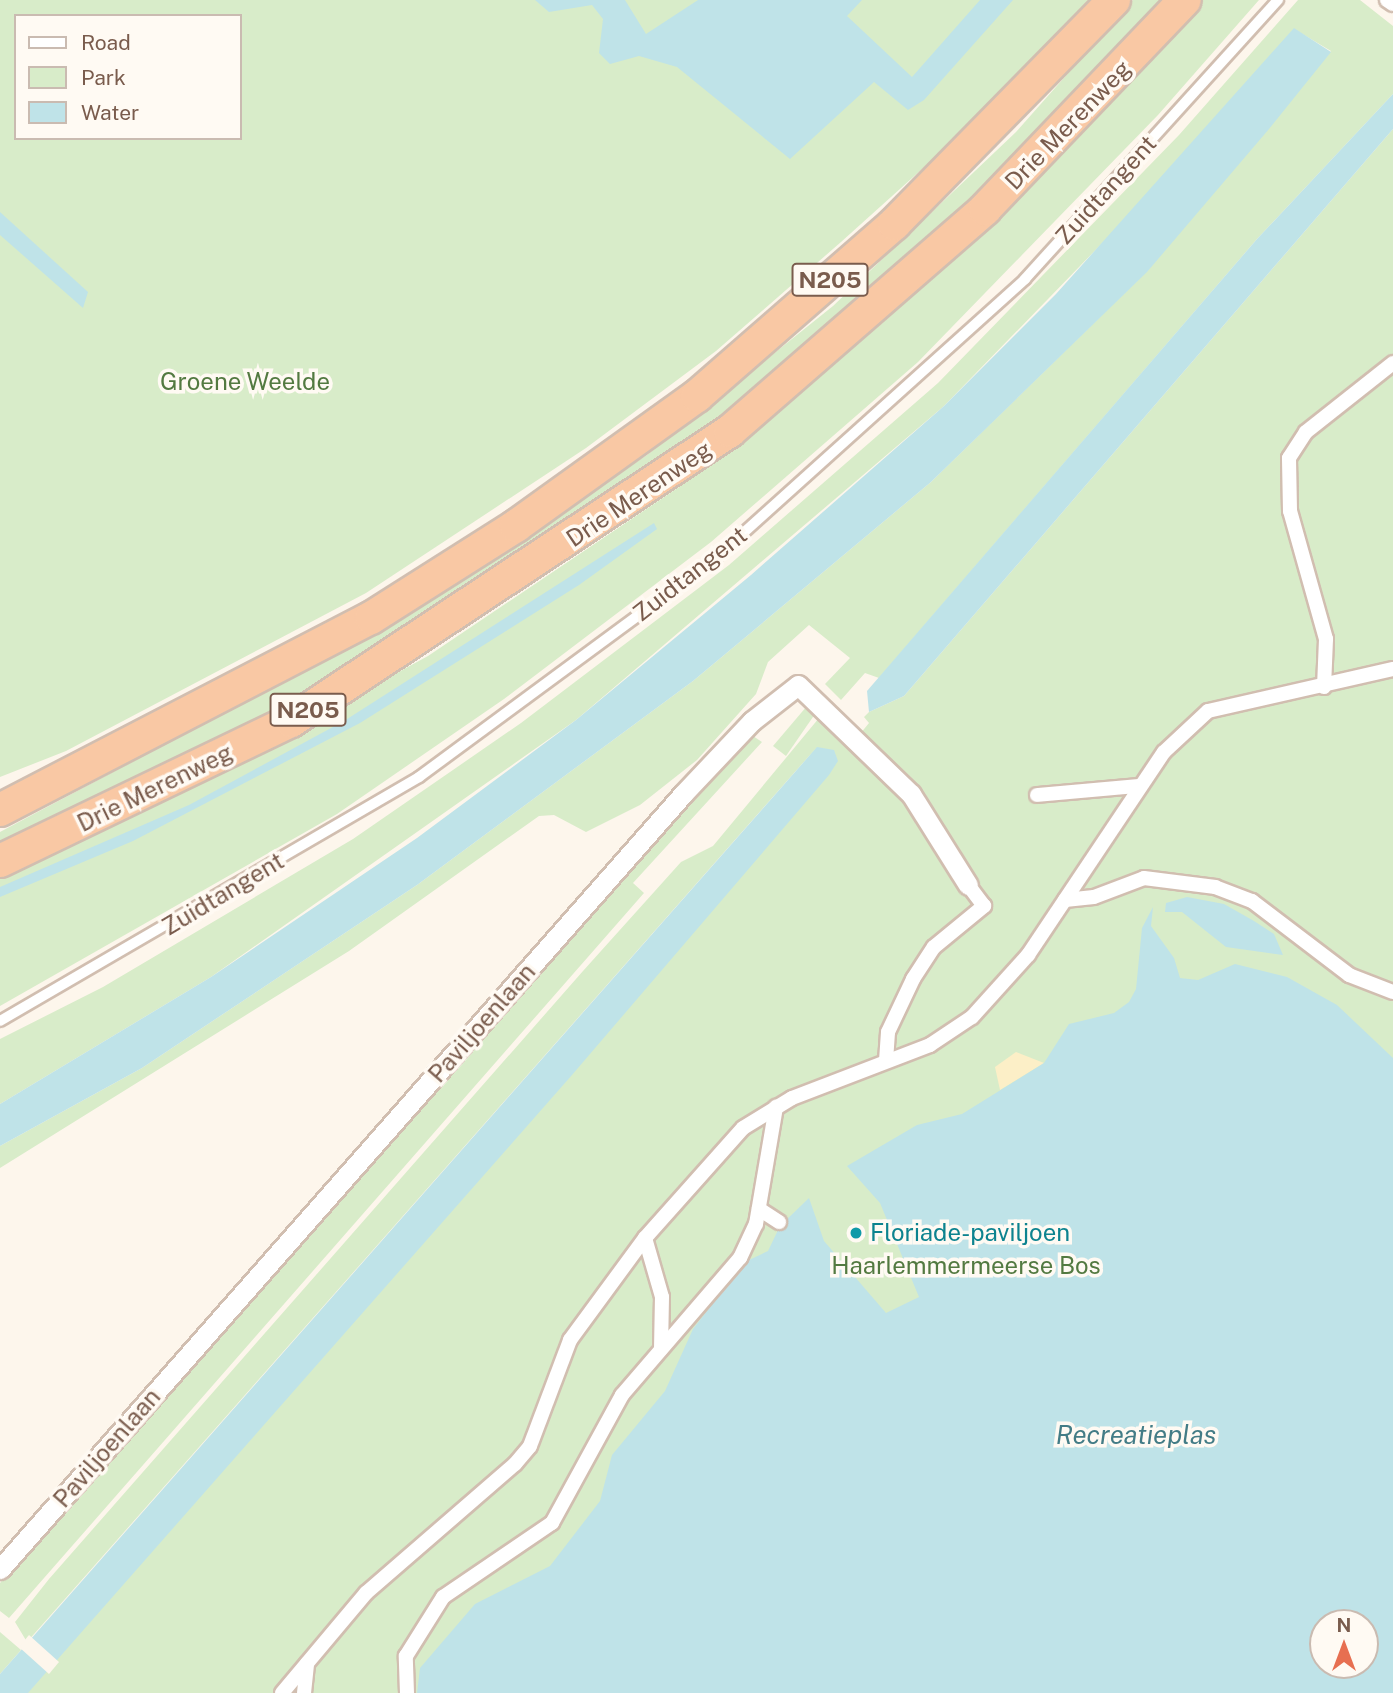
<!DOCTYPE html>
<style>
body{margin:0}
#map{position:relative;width:1393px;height:1693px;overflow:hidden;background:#fdf6ec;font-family:"Public Sans",sans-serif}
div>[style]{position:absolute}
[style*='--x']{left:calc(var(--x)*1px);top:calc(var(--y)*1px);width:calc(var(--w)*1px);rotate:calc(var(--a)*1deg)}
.green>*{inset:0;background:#d8ecc9}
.sand>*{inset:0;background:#fcefc7}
.water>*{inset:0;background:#bfe3e8}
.pier>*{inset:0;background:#fdf6ec}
.roads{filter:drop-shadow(2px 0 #d1beb0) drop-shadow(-2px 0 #d1beb0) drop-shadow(0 2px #d1beb0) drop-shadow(0 -2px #d1beb0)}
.service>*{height:10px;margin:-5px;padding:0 5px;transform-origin:5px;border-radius:5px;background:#fff}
.pedestrian>*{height:14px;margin:-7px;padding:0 7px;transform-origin:7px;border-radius:7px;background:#fff}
.minor>*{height:19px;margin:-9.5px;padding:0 9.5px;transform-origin:9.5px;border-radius:9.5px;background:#fff}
.trunk>*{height:32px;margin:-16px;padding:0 16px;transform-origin:16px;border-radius:16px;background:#f9c8a4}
.dots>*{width:19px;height:19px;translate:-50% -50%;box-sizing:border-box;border:4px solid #fffaf3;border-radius:50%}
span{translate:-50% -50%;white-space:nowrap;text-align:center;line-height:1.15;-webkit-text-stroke:7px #fffaf3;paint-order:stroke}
.shield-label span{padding:2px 5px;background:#fffaf3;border:2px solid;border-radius:5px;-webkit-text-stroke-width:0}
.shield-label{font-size:23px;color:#7a5c4d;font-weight:700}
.street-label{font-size:24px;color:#7a5c4d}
.park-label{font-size:24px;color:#537a41}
.culture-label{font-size:24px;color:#0d838f}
.left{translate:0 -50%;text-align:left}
.water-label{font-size:26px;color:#437c86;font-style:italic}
.legend{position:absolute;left:14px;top:14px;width:228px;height:126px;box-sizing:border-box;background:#fffaf3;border:2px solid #cabbb1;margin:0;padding:9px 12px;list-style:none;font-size:21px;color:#7a5c4d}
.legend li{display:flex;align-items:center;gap:14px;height:35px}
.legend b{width:35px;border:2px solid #cabbb1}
.north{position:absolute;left:1309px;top:1609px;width:70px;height:70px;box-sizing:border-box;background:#fffaf3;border:2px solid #cabbb1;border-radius:50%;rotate:0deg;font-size:19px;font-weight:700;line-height:28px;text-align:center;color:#7a5c4d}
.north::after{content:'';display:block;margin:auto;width:24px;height:32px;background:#e76f51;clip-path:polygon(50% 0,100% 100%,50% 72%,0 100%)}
</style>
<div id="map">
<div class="green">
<div style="clip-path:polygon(evenodd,0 0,1090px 0,951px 143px,841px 242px,716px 351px,586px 448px,366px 593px,66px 751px,0 777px,0 0,16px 16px,240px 16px,240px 138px,16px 138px,16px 16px)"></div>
<div style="clip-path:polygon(1133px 0,1167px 0,1078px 100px,873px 297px,647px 483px,214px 753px,0 845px,0 832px,386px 627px,647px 455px,833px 306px,1016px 132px)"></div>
<div style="clip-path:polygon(1193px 0,1259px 0,1158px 115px,918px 362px,711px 542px,504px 699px,337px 814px,0 1006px,0 872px,184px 789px,428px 656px,679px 487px,895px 311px,1019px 193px)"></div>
<div style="clip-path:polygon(1298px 0,1360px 0,1393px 26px,1393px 94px,1257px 239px,879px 678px,865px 673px,841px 700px,825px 684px,850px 658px,809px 625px,768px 662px,756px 694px,697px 760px,640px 805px,586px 832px,554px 815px,539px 816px,349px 951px,0 1168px,0 1146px,142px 1068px,417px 885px,693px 681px,931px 482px,1147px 271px,1331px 51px,1294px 29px,1182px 161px,944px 406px,576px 720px,211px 977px,0 1104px,0 1039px,103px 987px,353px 839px,521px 723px,729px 565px,938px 383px,1179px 135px)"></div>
<div style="clip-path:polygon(evenodd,1393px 129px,1393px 1693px,18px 1693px,817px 747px,27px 1642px,15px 1622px,49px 1579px,583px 971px,681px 862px,713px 846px,819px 718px,851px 745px,869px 723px,864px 717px,869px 712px,904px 696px,1393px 129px,1323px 1623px,1365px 1623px,1365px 1665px,1323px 1665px,1323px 1623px)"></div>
<div style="clip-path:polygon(807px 706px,815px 714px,786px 756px,773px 746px)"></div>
<div style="clip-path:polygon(753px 736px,762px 742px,633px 883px,644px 893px,9px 1618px,0 1611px,0 1583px,605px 894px)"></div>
<div style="clip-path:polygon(0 1632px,21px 1650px,0 1674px)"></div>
</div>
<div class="sand">
<div style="clip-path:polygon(1016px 1052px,1044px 1063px,1000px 1090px,995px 1067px)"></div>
</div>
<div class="water">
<div style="clip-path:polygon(535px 0,625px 0,646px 34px,698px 0,862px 0,847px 16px,912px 77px,980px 0,1013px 0,924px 100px,908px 110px,874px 82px,790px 159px,677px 67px,639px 56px,610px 64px,599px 53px,603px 19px,592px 5px,549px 12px)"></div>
<div style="clip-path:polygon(1294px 28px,1331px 52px,1269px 129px,1147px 272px,931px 482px,693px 681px,417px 885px,142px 1068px,0 1146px,0 1104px,211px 977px,417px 838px,576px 720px,751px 575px,944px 406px,1056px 294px)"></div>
<div style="clip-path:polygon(1393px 94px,1393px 129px,904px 696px,869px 712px,867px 691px,1257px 239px)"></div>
<div style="clip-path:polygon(0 212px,88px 292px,83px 308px,0 235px)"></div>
<div style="clip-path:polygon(654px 523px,657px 529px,579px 585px,360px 723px,133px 841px,0 897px,0 887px,189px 805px,344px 721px)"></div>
<div style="clip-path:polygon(817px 747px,834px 750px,838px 761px,829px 775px,572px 1075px,28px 1693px,0 1693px,0 1674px)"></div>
<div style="clip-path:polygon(1187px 897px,1224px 904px,1254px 921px,1274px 934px,1283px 955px,1226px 947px,1182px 912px,1165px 912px,1166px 903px)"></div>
<div style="clip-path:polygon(evenodd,1153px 907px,1151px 926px,1174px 958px,1180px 978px,1198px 980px,1235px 964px,1287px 977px,1337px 1005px,1393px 1058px,1393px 1693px,417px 1693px,420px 1668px,475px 1604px,550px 1566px,600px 1501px,612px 1455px,665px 1391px,693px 1329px,745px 1262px,768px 1251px,780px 1226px,809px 1198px,824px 1241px,886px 1313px,919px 1297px,880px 1203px,847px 1166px,917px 1125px,962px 1114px,1044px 1063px,1069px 1024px,1114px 1013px,1129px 1002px,1136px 989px,1142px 928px,1153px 907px,1323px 1623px,1365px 1623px,1365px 1665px,1323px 1665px,1323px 1623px)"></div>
</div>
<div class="pier">
<div style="clip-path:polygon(29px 1635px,59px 1662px,49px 1674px,19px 1647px)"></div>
</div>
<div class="roads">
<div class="service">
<div style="--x:0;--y:1021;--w:485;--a:-30.2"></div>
<div style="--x:419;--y:777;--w:363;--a:-36.4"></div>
<div style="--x:711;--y:562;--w:423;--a:-42"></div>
<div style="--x:1025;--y:279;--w:377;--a:-47.8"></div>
</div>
<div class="pedestrian">
<div style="--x:1387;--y:0;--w:7;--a:34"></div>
<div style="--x:1324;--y:687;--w:48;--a:-87.6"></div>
<div style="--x:1326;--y:639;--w:133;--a:-105.7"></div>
<div style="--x:1290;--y:511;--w:53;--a:-91.1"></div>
<div style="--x:1289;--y:458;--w:31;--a:-57"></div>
<div style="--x:1306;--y:432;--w:111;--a:-38.4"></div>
<div style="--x:1037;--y:795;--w:101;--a:-5.1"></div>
<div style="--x:1065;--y:900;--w:29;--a:-6"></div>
<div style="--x:1094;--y:897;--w:53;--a:-20.8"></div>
<div style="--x:1144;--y:878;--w:72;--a:7.2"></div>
<div style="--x:1215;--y:887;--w:40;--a:21"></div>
<div style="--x:1252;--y:901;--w:122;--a:37.3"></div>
<div style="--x:1349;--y:975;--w:47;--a:21.1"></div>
<div style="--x:886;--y:1061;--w:29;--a:-86"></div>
<div style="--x:888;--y:1032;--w:59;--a:-64.7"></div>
<div style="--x:913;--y:979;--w:38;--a:-57"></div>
<div style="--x:934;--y:947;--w:65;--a:-39.4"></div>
<div style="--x:984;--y:906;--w:26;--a:-127"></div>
<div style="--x:759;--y:1209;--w:24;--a:33"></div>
<div style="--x:645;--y:1238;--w:61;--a:73.9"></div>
<div style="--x:662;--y:1297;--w:52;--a:91.1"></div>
<div style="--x:282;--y:1693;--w:131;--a:-50"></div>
<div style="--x:366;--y:1593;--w:197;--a:-40.9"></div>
<div style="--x:515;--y:1464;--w:23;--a:-50"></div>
<div style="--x:530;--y:1446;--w:113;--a:-69.3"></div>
<div style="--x:570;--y:1340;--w:127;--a:-53.7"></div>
<div style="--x:645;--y:1238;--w:147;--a:-48.3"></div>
<div style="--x:743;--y:1128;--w:57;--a:-31.5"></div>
<div style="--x:792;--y:1098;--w:148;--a:-21"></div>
<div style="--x:930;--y:1045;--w:50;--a:-33.7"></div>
<div style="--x:972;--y:1017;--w:84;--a:-47.9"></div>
<div style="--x:1028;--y:955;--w:244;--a:-56.2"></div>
<div style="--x:1164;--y:752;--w:60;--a:-43"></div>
<div style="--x:1208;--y:711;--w:190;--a:-12.8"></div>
<div style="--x:304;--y:1693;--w:30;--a:-84"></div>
<div style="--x:407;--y:1693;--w:37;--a:-92"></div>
<div style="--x:406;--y:1656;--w:70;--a:-57.9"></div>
<div style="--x:443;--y:1597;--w:132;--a:-34.2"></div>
<div style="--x:552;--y:1523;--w:146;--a:-61.3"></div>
<div style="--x:622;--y:1395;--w:181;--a:-49.3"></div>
<div style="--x:740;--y:1258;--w:38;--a:-65"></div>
<div style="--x:756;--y:1224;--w:119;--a:-80.3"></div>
</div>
<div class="minor">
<div style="--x:0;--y:1569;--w:1033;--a:-48.61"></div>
<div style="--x:683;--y:794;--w:100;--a:-46.6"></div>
<div style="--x:752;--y:721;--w:58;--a:-38"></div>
<div style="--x:798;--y:685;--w:157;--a:44"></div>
<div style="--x:911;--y:794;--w:107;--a:57.9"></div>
</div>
<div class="trunk">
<div style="--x:0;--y:810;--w:418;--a:-27.4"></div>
<div style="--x:371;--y:618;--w:172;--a:-32.4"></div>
<div style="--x:516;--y:526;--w:223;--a:-35.7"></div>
<div style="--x:697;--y:396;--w:262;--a:-41.1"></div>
<div style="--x:894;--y:224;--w:314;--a:-45.5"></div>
<div style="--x:0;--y:861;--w:323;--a:-25.7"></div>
<div style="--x:291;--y:721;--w:526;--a:-33.45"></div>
<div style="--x:730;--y:431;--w:338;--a:-41"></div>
<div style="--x:985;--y:209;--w:289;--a:-46.3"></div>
</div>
</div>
<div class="dots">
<div style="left:856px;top:1233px;background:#0f9aa8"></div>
</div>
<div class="shield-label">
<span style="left:830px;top:280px">N205</span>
<span style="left:308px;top:710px">N205</span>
</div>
<div class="street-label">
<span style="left:1068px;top:125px;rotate:-46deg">Drie Merenweg</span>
<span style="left:1106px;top:190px;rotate:-48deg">Zuidtangent</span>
<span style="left:639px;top:494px;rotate:-34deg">Drie Merenweg</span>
<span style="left:690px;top:574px;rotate:-38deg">Zuidtangent</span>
<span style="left:155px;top:788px;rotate:-26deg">Drie Merenweg</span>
<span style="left:223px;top:894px;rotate:-31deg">Zuidtangent</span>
<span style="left:482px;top:1023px;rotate:-49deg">Paviljoenlaan</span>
<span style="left:107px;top:1448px;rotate:-49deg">Paviljoenlaan</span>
</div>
<div class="park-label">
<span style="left:245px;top:382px">Groene Weelde</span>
<span style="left:966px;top:1266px">Haarlemmermeerse Bos</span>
</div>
<div class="culture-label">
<span class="left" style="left:870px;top:1233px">Floriade-paviljoen</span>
</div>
<div class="water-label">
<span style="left:1136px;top:1435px">Recreatieplas</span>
</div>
<ul class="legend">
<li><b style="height:9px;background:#fff"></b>Road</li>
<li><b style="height:19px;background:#d8ecc9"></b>Park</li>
<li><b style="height:19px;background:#bfe3e8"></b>Water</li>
</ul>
<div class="north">N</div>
</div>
